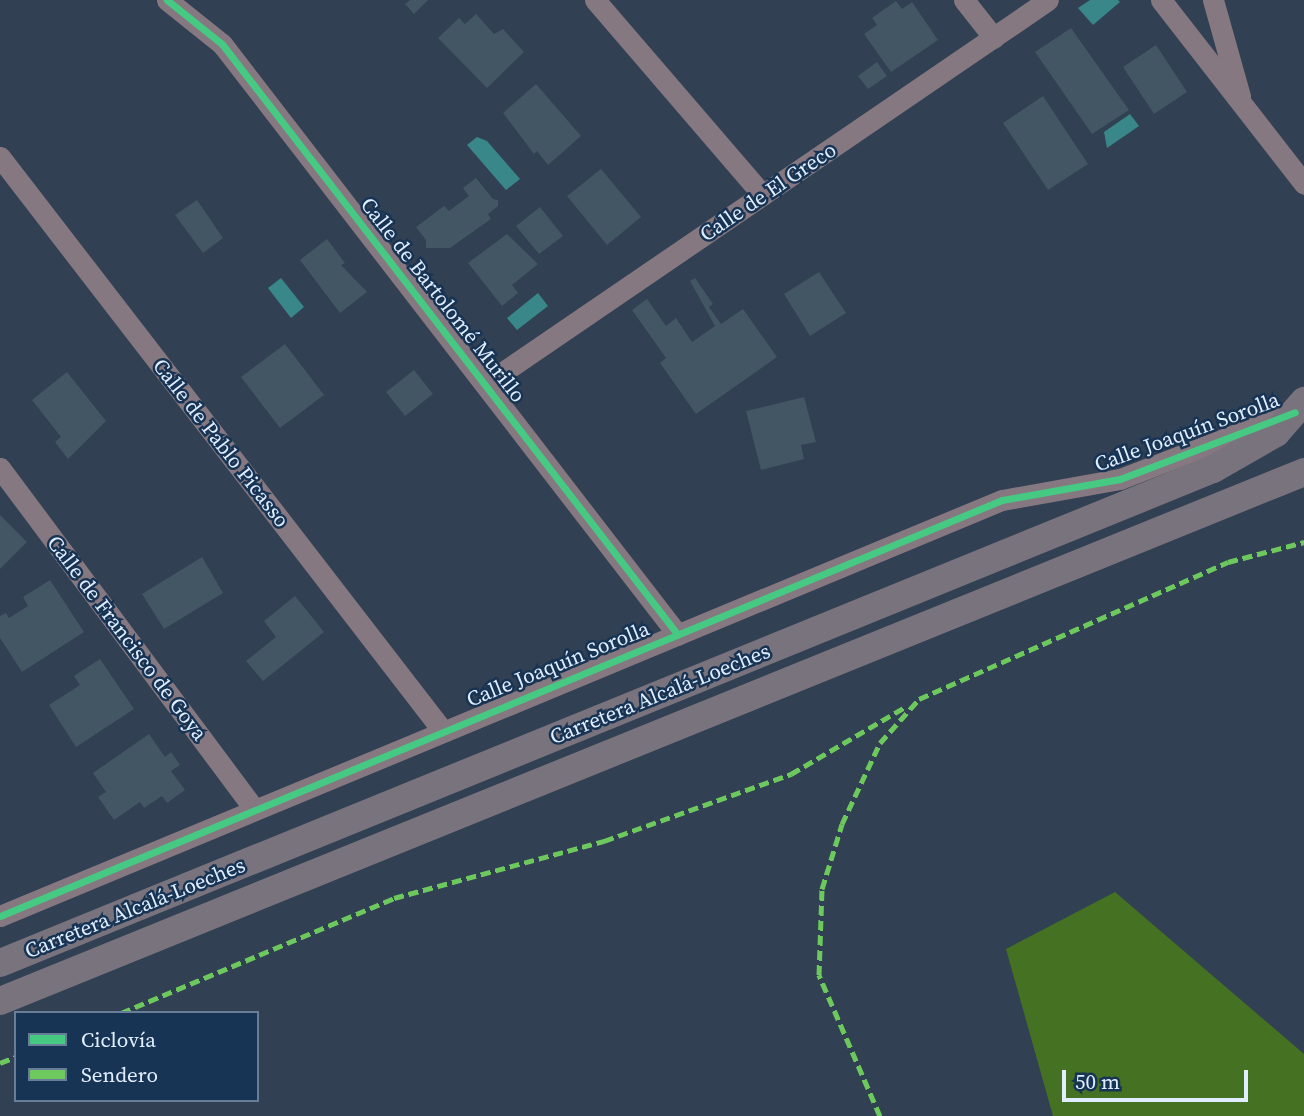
<!DOCTYPE html>
<meta charset="utf-8">
<style>
body{margin:0}
#map{position:relative;width:1304px;height:1116px;overflow:hidden;background:#314052;font-family:"Source Serif 4",serif}
div>[style]{position:absolute}
[style*='--x']{left:calc(var(--x)*1px);top:calc(var(--y)*1px);width:calc(var(--w)*1px);rotate:calc(var(--a)*1deg)}
.forest>*{inset:0;background:#447122}
.water>*{inset:0;background:#398788}
.building>*{inset:0;background:#435663}
.minor>*{height:21px;margin:-10.5px;padding:0 10.5px;transform-origin:10.5px;border-radius:10.5px;background:#867880}
.secondary>*{height:28px;margin:-14px;padding:0 14px;transform-origin:14px;border-radius:14px;background:#78737c}
.quiet>*{height:5px;margin-top:-2.5px;transform-origin:0;background:repeating-linear-gradient(90deg,#6dc95d 0 10px,transparent 0 15px)}
.cycleway>*{height:7px;margin:-3.5px;padding:0 3.5px;transform-origin:3.5px;border-radius:3.5px;background:#46c982}
span{translate:-50% -50%;white-space:nowrap;text-align:center;line-height:1.15;-webkit-text-stroke:5px #183454;paint-order:stroke}
.street-label{font-size:21px;color:#e0eeff}
.legend{position:absolute;left:14px;top:1011px;width:245px;height:91px;box-sizing:border-box;background:#183454;border:2px solid #687e98;margin:0;padding:9px 12px;list-style:none;font-size:21px;color:#e0eeff}
.legend li{display:flex;align-items:center;gap:14px;height:35px}
.legend b{width:35px;border:2px solid #687e98}
.scale{position:absolute;left:1062px;top:1070px;width:186px;height:32px;box-sizing:border-box;border:4px solid #e0eeff;border-top:0;padding-left:9px;font-size:21px;line-height:24px;white-space:nowrap;color:#e0eeff;-webkit-text-stroke:5px #183454;paint-order:stroke}
</style>
<div id="map">
<div class="forest">
<div style="clip-path:polygon(1115px 892px,1304px 1054px,1304px 1116px,1053px 1116px,1006px 949px)"></div>
</div>
<div class="water">
<div style="clip-path:polygon(1090px 0,1118px 0,1120px 2px,1093px 25px,1078px 8px)"></div>
<div style="clip-path:polygon(1130px 114px,1139px 126px,1107px 148px,1104px 132px)"></div>
<div style="clip-path:polygon(477px 137px,487px 141px,520px 179px,506px 190px,467px 145px)"></div>
<div style="clip-path:polygon(281px 278px,304px 307px,291px 318px,268px 288px)"></div>
<div style="clip-path:polygon(538px 293px,548px 306px,517px 330px,507px 318px)"></div>
</div>
<div class="building">
<div style="clip-path:polygon(410px 0,428px 0,414px 14px,405px 4px)"></div>
<div style="clip-path:polygon(896px 1px,902px 9px,912px 2px,938px 40px,891px 72px,864px 34px,877px 25px,872px 18px)"></div>
<div style="clip-path:polygon(476px 14px,494px 34px,503px 29px,524px 52px,487px 88px,438px 38px,459px 18px,465px 24px)"></div>
<div style="clip-path:polygon(1071px 28px,1129px 110px,1092px 134px,1035px 52px)"></div>
<div style="clip-path:polygon(1156px 45px,1187px 92px,1154px 114px,1123px 67px)"></div>
<div style="clip-path:polygon(877px 62px,887px 76px,868px 89px,858px 76px)"></div>
<div style="clip-path:polygon(536px 84px,581px 136px,548px 165px,537px 151px,534px 154px,503px 113px)"></div>
<div style="clip-path:polygon(1043px 96px,1088px 164px,1048px 190px,1003px 123px)"></div>
<div style="clip-path:polygon(601px 169px,641px 217px,607px 245px,567px 196px)"></div>
<div style="clip-path:polygon(476px 178px,493px 199px,498px 200px,498px 206px,488px 214px,491px 219px,450px 248px,426px 248px,426px 240px,416px 227px,444px 206px,449px 211px,469px 196px,463px 188px)"></div>
<div style="clip-path:polygon(197px 200px,223px 238px,203px 253px,175px 215px)"></div>
<div style="clip-path:polygon(540px 207px,563px 236px,539px 254px,516px 226px)"></div>
<div style="clip-path:polygon(507px 234px,538px 264px,512px 285px,518px 293px,502px 306px,468px 263px)"></div>
<div style="clip-path:polygon(327px 239px,345px 263px,341px 265px,367px 292px,340px 313px,300px 260px)"></div>
<div style="clip-path:polygon(819px 272px,846px 313px,810px 336px,784px 294px)"></div>
<div style="clip-path:polygon(695px 278px,713px 304px,709px 307px,721px 324px,743px 309px,777px 357px,696px 414px,660px 363px,666px 358px,632px 310px,647px 299px,666px 326px,676px 318px,692px 342px,715px 326px,690px 281px)"></div>
<div style="clip-path:polygon(285px 344px,324px 395px,280px 428px,241px 377px)"></div>
<div style="clip-path:polygon(414px 370px,433px 394px,405px 416px,386px 392px)"></div>
<div style="clip-path:polygon(67px 372px,106px 421px,68px 459px,55px 442px,61px 437px,32px 400px)"></div>
<div style="clip-path:polygon(804px 397px,816px 442px,801px 445px,804px 459px,761px 470px,746px 411px)"></div>
<div style="clip-path:polygon(0 515px,27px 542px,0 569px)"></div>
<div style="clip-path:polygon(202px 557px,223px 593px,164px 629px,142px 594px)"></div>
<div style="clip-path:polygon(50px 580px,84px 632px,22px 672px,0 638px,0 616px,6px 613px,9px 618px,28px 606px,23px 597px)"></div>
<div style="clip-path:polygon(295px 596px,324px 632px,263px 681px,246px 661px,276px 637px,264px 621px)"></div>
<div style="clip-path:polygon(100px 659px,134px 709px,76px 747px,49px 705px,80px 685px,74px 676px)"></div>
<div style="clip-path:polygon(149px 734px,165px 757px,171px 752px,180px 765px,171px 771px,185px 790px,167px 803px,162px 796px,144px 808px,140px 802px,114px 820px,98px 797px,106px 792px,93px 773px)"></div>
</div>
<div class="minor">
<div style="--x:167;--y:0;--w:70;--a:38.7"></div>
<div style="--x:222;--y:44;--w:746;--a:52.35"></div>
<div style="--x:595;--y:0;--w:257;--a:49.3"></div>
<div style="--x:964;--y:0;--w:48;--a:51.7"></div>
<div style="--x:1161;--y:0;--w:233;--a:52.1"></div>
<div style="--x:1213;--y:0;--w:100;--a:74.3"></div>
<div style="--x:0;--y:157;--w:724;--a:52.35"></div>
<div style="--x:487;--y:383;--w:679;--a:-34.32"></div>
<div style="--x:0;--y:468;--w:424;--a:53.3"></div>
<div style="--x:0;--y:916;--w:1085;--a:-22.55"></div>
<div style="--x:1002;--y:500;--w:120;--a:-10.1"></div>
<div style="--x:1120;--y:479;--w:178;--a:-21.1"></div>
</div>
<div class="secondary">
<div style="--x:0;--y:963;--w:1310;--a:-22.16"></div>
<div style="--x:1213;--y:469;--w:73;--a:-29.7"></div>
<div style="--x:1276;--y:433;--w:43;--a:-48.8"></div>
<div style="--x:0;--y:1001;--w:1407;--a:-22.08"></div>
</div>
<div class="quiet">
<div style="--x:121;--y:1013;--w:296;--a:-22.8"></div>
<div style="--x:394;--y:898;--w:218;--a:-15.2"></div>
<div style="--x:604;--y:841;--w:199;--a:-19.7"></div>
<div style="--x:791;--y:774;--w:134;--a:-30.4"></div>
<div style="--x:0;--y:1063;--w:17;--a:-21"></div>
<div style="--x:880;--y:1116;--w:154;--a:-113.4"></div>
<div style="--x:819;--y:975;--w:86;--a:-88"></div>
<div style="--x:822;--y:889;--w:68;--a:-72.9"></div>
<div style="--x:842;--y:824;--w:89;--a:-64.9"></div>
<div style="--x:880;--y:743;--w:59;--a:-48.4"></div>
<div style="--x:919;--y:699;--w:338;--a:-23.9"></div>
<div style="--x:1228;--y:562;--w:79;--a:-14.7"></div>
</div>
<div class="cycleway">
<div style="--x:167;--y:0;--w:70;--a:38.7"></div>
<div style="--x:222;--y:44;--w:746;--a:52.35"></div>
<div style="--x:0;--y:916;--w:1085;--a:-22.55"></div>
<div style="--x:1002;--y:500;--w:120;--a:-10.1"></div>
<div style="--x:1120;--y:479;--w:187;--a:-20.9"></div>
</div>
<div class="street-label">
<span style="left:768px;top:192px;rotate:-34deg">Calle de El Greco</span>
<span style="left:443px;top:300px;rotate:52deg">Calle de Bartolomé Murillo</span>
<span style="left:1187px;top:432px;rotate:-20deg">Calle Joaquín Sorolla</span>
<span style="left:221px;top:443px;rotate:52deg">Calle de Pablo Picasso</span>
<span style="left:127px;top:638px;rotate:53deg">Calle de Francisco de Goya</span>
<span style="left:558px;top:664px;rotate:-22deg">Calle Joaquín Sorolla</span>
<span style="left:660px;top:694px;rotate:-22deg">Carretera Alcalá-Loeches</span>
<span style="left:135px;top:908px;rotate:-22deg">Carretera Alcalá-Loeches</span>
</div>
<ul class="legend">
<li><b style="height:9px;background:#46c982"></b>Ciclovía</li>
<li><b style="height:9px;background:#6dc95d"></b>Sendero</li>
</ul>
<div class="scale">50 m</div>
</div>
